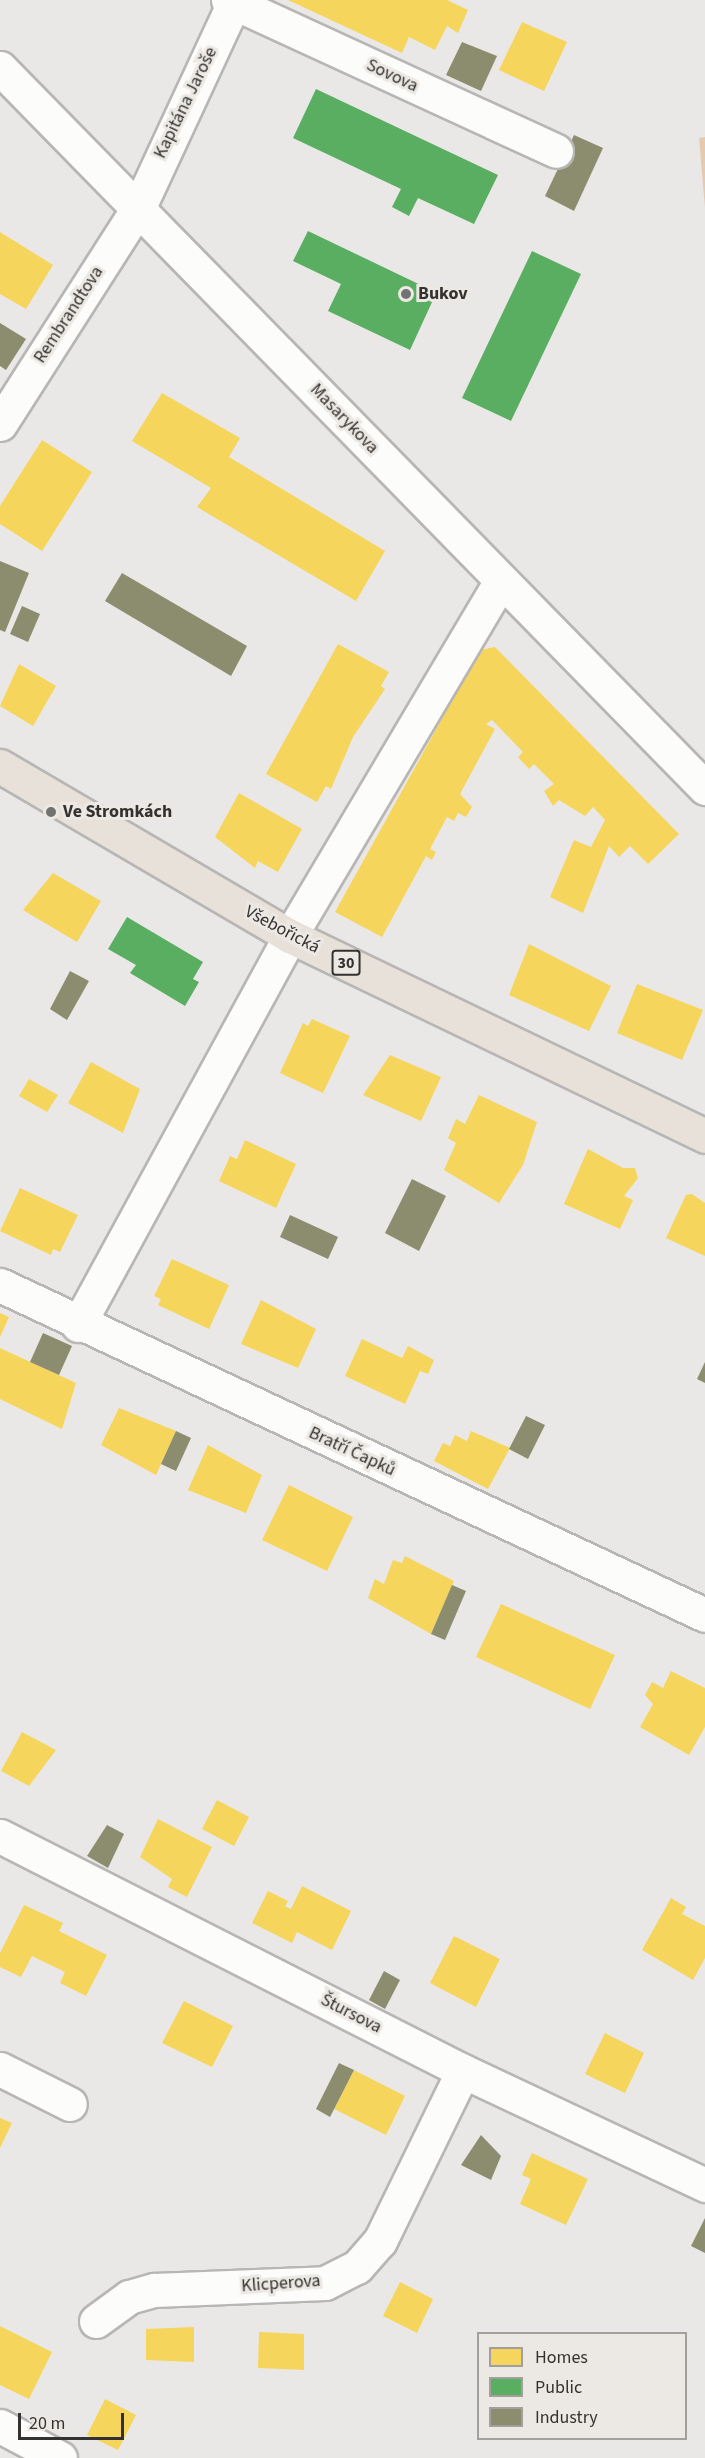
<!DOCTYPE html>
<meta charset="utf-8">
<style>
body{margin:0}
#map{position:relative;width:705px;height:2458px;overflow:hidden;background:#eae8e6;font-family:"Source Sans 3",sans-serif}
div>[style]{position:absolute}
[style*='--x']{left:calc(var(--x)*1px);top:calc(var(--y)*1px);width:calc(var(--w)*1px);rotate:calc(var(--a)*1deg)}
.green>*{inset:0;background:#e4cbb0}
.homes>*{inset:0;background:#f6d55c}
.public>*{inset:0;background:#5aae61}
.industry>*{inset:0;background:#8c8c6e}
.roads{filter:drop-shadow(2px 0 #b8b6b5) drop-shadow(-2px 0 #b8b6b5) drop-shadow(0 2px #b8b6b5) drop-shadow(0 -2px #b8b6b5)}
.minor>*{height:33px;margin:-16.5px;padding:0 16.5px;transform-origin:16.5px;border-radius:16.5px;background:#fcfcfb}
.major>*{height:33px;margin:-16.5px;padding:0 16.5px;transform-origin:16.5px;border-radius:16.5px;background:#e7e1d9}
.dots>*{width:16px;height:16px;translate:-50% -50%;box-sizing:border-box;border:3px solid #ece8e4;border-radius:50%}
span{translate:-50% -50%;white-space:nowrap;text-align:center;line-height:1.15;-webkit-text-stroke:6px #ece8e4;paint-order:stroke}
.shield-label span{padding:2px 4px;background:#ece8e4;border:2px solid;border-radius:4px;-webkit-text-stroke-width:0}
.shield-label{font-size:16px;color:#333230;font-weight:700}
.street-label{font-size:18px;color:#333230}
.poi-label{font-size:18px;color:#333230;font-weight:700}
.left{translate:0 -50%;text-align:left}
.legend{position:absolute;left:477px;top:2332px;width:210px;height:108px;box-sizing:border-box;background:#ece8e4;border:2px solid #a29f9c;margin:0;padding:8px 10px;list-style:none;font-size:18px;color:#333230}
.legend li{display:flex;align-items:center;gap:12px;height:30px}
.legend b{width:30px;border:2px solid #a29f9c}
.scale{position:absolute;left:18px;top:2413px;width:106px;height:27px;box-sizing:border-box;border:3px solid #333230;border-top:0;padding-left:8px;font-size:18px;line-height:21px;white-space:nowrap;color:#333230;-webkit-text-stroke:4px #ece8e4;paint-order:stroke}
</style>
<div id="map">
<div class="green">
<div style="clip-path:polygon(705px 137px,705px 208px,699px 138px)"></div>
</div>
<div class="homes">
<div style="clip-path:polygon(288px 0,447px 0,468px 10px,458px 33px,447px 26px,435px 50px,409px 37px,402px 53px)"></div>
<div style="clip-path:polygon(522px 22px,567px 42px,544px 91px,499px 70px)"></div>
<div style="clip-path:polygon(0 232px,53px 265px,26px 309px,0 294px)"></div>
<div style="clip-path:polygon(162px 393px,240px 438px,229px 457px,385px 551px,356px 601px,197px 507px,211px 488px,132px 441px)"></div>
<div style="clip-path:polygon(42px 440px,92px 472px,42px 551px,0 524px,0 506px)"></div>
<div style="clip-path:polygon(338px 644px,389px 672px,381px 686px,385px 689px,353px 737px,331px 789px,326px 786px,317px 802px,266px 774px)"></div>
<div style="clip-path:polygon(495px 647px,679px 834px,648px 864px,630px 846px,619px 857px,609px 846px,583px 913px,550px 897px,574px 840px,591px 847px,605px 820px,593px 807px,585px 816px,559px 800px,553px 806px,544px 791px,554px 784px,534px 764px,529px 769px,518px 757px,523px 752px,492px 720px,486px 724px,495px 729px,460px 794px,472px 807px,466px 817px,458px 813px,454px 821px,447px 817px,430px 849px,436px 852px,432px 860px,426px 856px,382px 937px,335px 912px,480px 650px)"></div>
<div style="clip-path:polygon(19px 664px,56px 686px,33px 726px,0 706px)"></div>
<div style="clip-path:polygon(239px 793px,302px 829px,278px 872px,258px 861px,255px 868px,215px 837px)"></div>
<div style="clip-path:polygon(53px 873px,101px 901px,77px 942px,23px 910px)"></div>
<div style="clip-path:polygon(529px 944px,611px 986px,589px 1031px,509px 995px)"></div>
<div style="clip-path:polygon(637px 984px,703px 1010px,682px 1060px,617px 1033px)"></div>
<div style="clip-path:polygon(312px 1019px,350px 1036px,323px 1093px,280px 1073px,303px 1023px,308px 1026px)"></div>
<div style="clip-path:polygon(390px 1055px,441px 1077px,421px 1121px,363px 1095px)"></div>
<div style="clip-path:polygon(91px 1062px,140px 1089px,123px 1133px,68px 1103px)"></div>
<div style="clip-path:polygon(29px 1079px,58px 1095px,47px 1112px,19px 1096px)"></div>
<div style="clip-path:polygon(479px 1095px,537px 1122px,523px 1165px,499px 1203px,444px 1170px,456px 1143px,448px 1138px,456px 1119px,465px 1124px)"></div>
<div style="clip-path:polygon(245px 1140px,296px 1164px,276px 1208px,219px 1181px,230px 1156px,237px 1159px)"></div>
<div style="clip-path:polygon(588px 1149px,623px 1168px,635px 1168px,638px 1178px,624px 1196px,633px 1200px,620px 1229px,564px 1204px)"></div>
<div style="clip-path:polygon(20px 1188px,78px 1215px,60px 1252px,53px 1249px,51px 1255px,0 1231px)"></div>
<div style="clip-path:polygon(692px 1194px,705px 1203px,705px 1256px,666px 1238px,686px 1195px)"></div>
<div style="clip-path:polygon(172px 1259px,229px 1285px,209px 1329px,158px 1305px,161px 1299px,154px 1296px)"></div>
<div style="clip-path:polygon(261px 1300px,316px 1329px,298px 1368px,241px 1344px)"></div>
<div style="clip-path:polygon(0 1313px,9px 1317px,0 1337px)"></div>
<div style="clip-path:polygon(362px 1339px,402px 1358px,408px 1346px,434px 1360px,428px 1374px,420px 1371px,405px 1404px,345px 1376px)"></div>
<div style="clip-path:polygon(0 1348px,76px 1383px,62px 1429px,0 1399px)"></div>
<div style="clip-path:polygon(119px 1408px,176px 1431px,156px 1475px,101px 1445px)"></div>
<div style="clip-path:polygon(471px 1431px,510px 1448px,488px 1489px,434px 1461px,443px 1443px,450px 1446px,455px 1435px,467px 1441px)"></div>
<div style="clip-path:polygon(208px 1445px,262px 1475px,246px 1513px,188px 1490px)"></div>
<div style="clip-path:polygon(289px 1485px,353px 1517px,327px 1571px,262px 1540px)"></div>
<div style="clip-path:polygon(405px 1556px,454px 1581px,431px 1634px,368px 1598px,375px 1579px,384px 1584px,393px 1560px,402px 1563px)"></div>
<div style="clip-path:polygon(501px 1604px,615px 1655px,590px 1709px,476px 1657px)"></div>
<div style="clip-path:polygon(671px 1671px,705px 1688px,705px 1727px,689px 1755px,640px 1727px,653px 1704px,645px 1695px,652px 1682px,663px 1688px)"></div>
<div style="clip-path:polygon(22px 1732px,56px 1750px,29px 1786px,1px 1771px)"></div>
<div style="clip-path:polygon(217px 1800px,249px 1817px,234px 1846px,202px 1829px)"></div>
<div style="clip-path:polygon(158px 1819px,212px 1847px,187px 1897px,168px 1887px,172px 1879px,140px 1857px)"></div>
<div style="clip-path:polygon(302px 1886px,351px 1911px,332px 1950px,297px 1932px,292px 1943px,252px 1923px,268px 1891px,288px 1901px,285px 1906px,291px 1909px)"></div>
<div style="clip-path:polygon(671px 1898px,686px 1907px,682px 1914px,705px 1926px,705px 1958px,693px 1980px,642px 1950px)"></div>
<div style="clip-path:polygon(24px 1905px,63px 1923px,59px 1931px,107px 1955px,86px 1996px,60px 1983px,65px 1972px,32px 1956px,21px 1977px,0 1967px,0 1953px)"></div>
<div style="clip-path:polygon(454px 1936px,500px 1959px,476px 2007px,430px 1983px)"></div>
<div style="clip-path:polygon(184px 2001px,233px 2026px,212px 2067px,162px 2043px)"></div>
<div style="clip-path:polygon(605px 2033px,644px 2053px,625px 2093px,585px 2074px)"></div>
<div style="clip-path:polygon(354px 2070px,405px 2096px,386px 2135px,334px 2109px)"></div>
<div style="clip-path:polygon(0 2118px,12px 2123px,0 2148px)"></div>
<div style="clip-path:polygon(532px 2153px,588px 2179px,566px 2225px,520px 2204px,531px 2179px,522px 2175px)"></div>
<div style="clip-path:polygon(400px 2282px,433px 2299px,417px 2333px,383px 2316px)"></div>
<div style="clip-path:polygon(0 2326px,52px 2352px,29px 2399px,0 2385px)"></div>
<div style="clip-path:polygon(194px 2327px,194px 2362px,146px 2360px,146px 2329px)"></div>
<div style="clip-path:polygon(259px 2332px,304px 2334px,304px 2370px,258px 2368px)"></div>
<div style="clip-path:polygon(105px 2399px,136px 2415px,118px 2450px,87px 2435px)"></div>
</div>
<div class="public">
<div style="clip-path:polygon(316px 89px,498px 175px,474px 224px,418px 198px,409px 216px,392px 207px,401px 189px,293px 138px)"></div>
<div style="clip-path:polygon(308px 231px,429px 289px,433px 300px,410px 350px,328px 311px,341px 284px,293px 261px)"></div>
<div style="clip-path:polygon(532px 251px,581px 274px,511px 421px,462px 398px)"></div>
<div style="clip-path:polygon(127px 917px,203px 962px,193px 979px,199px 982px,185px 1006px,130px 973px,136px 965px,108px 949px)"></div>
</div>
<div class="industry">
<div style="clip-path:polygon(462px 42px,497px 56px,481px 91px,446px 75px)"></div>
<div style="clip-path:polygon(574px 135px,603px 148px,574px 211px,545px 196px)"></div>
<div style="clip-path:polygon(0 323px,26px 339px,6px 370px,0 366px)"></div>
<div style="clip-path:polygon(0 561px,29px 573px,5px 632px,0 630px)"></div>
<div style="clip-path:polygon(122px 573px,247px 646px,231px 676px,105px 601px)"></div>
<div style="clip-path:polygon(22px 606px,40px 614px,28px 642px,10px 634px)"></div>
<div style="clip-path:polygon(70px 971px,89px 981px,67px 1020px,50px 1009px)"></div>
<div style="clip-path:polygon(412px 1179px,446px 1196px,419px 1251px,385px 1233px)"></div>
<div style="clip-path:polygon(290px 1215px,338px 1237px,328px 1259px,280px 1237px)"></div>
<div style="clip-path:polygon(43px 1333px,72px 1346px,59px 1375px,30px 1362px)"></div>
<div style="clip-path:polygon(705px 1362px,705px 1383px,697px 1379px)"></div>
<div style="clip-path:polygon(526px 1416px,545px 1425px,528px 1459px,509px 1449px)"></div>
<div style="clip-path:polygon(176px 1431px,191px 1438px,176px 1471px,161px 1464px)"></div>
<div style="clip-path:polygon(452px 1585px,466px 1591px,445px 1640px,431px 1634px)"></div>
<div style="clip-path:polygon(107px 1825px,124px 1834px,108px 1868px,87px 1856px)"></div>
<div style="clip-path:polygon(384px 1971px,400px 1980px,385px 2009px,369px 2000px)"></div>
<div style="clip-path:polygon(339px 2063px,354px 2070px,330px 2117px,316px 2109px)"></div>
<div style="clip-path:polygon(481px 2135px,501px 2156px,491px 2180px,461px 2165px)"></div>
<div style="clip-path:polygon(705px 2218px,705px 2253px,691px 2246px)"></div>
</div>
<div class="roads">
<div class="minor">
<div style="--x:228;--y:0;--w:361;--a:24.7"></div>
<div style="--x:0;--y:68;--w:1008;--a:45.6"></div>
<div style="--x:0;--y:424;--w:258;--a:-57.4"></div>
<div style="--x:139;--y:207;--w:228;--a:-65.1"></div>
<div style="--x:0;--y:1285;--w:778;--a:25.08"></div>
<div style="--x:78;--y:1325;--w:443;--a:-61.4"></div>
<div style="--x:290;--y:936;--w:413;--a:-59.3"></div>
<div style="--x:0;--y:1836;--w:519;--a:26.91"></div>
<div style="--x:463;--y:2071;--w:268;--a:25.2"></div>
<div style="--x:0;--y:2069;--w:78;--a:26.6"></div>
<div style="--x:96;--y:2321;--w:41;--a:-36"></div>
<div style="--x:129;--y:2297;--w:26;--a:-16"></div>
<div style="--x:154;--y:2290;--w:171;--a:-2.3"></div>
<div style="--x:325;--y:2283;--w:36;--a:-27"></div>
<div style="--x:357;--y:2267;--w:35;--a:-49"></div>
<div style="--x:380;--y:2241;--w:189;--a:-64"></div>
<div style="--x:0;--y:2426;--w:68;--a:28.1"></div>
</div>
<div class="major">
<div style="--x:0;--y:766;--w:336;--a:30.4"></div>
<div style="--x:290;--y:936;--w:461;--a:25.7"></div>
</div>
</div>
<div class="dots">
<div style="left:406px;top:294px;background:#737270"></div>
<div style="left:51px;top:812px;background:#737270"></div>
</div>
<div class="shield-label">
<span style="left:346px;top:963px">30</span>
</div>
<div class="street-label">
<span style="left:392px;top:76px;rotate:25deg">Sovova</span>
<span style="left:186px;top:103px;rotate:-64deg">Kapitána Jaroše</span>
<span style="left:69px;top:315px;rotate:-57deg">Rembrandtova</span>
<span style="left:344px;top:419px;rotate:46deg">Masarykova</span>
<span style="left:282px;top:930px;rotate:28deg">Všebořická</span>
<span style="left:352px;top:1452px;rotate:25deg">Bratří Čapků</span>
<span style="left:351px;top:2014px;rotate:27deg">Štursova</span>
<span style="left:281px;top:2284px;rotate:-4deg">Klicperova</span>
</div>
<div class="poi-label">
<span class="left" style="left:418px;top:294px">Bukov</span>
<span class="left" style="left:63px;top:812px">Ve Stromkách</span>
</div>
<ul class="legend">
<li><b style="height:16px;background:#f6d55c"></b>Homes</li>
<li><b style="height:16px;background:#5aae61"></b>Public</li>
<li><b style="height:16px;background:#8c8c6e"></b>Industry</li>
</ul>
<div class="scale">20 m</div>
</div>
